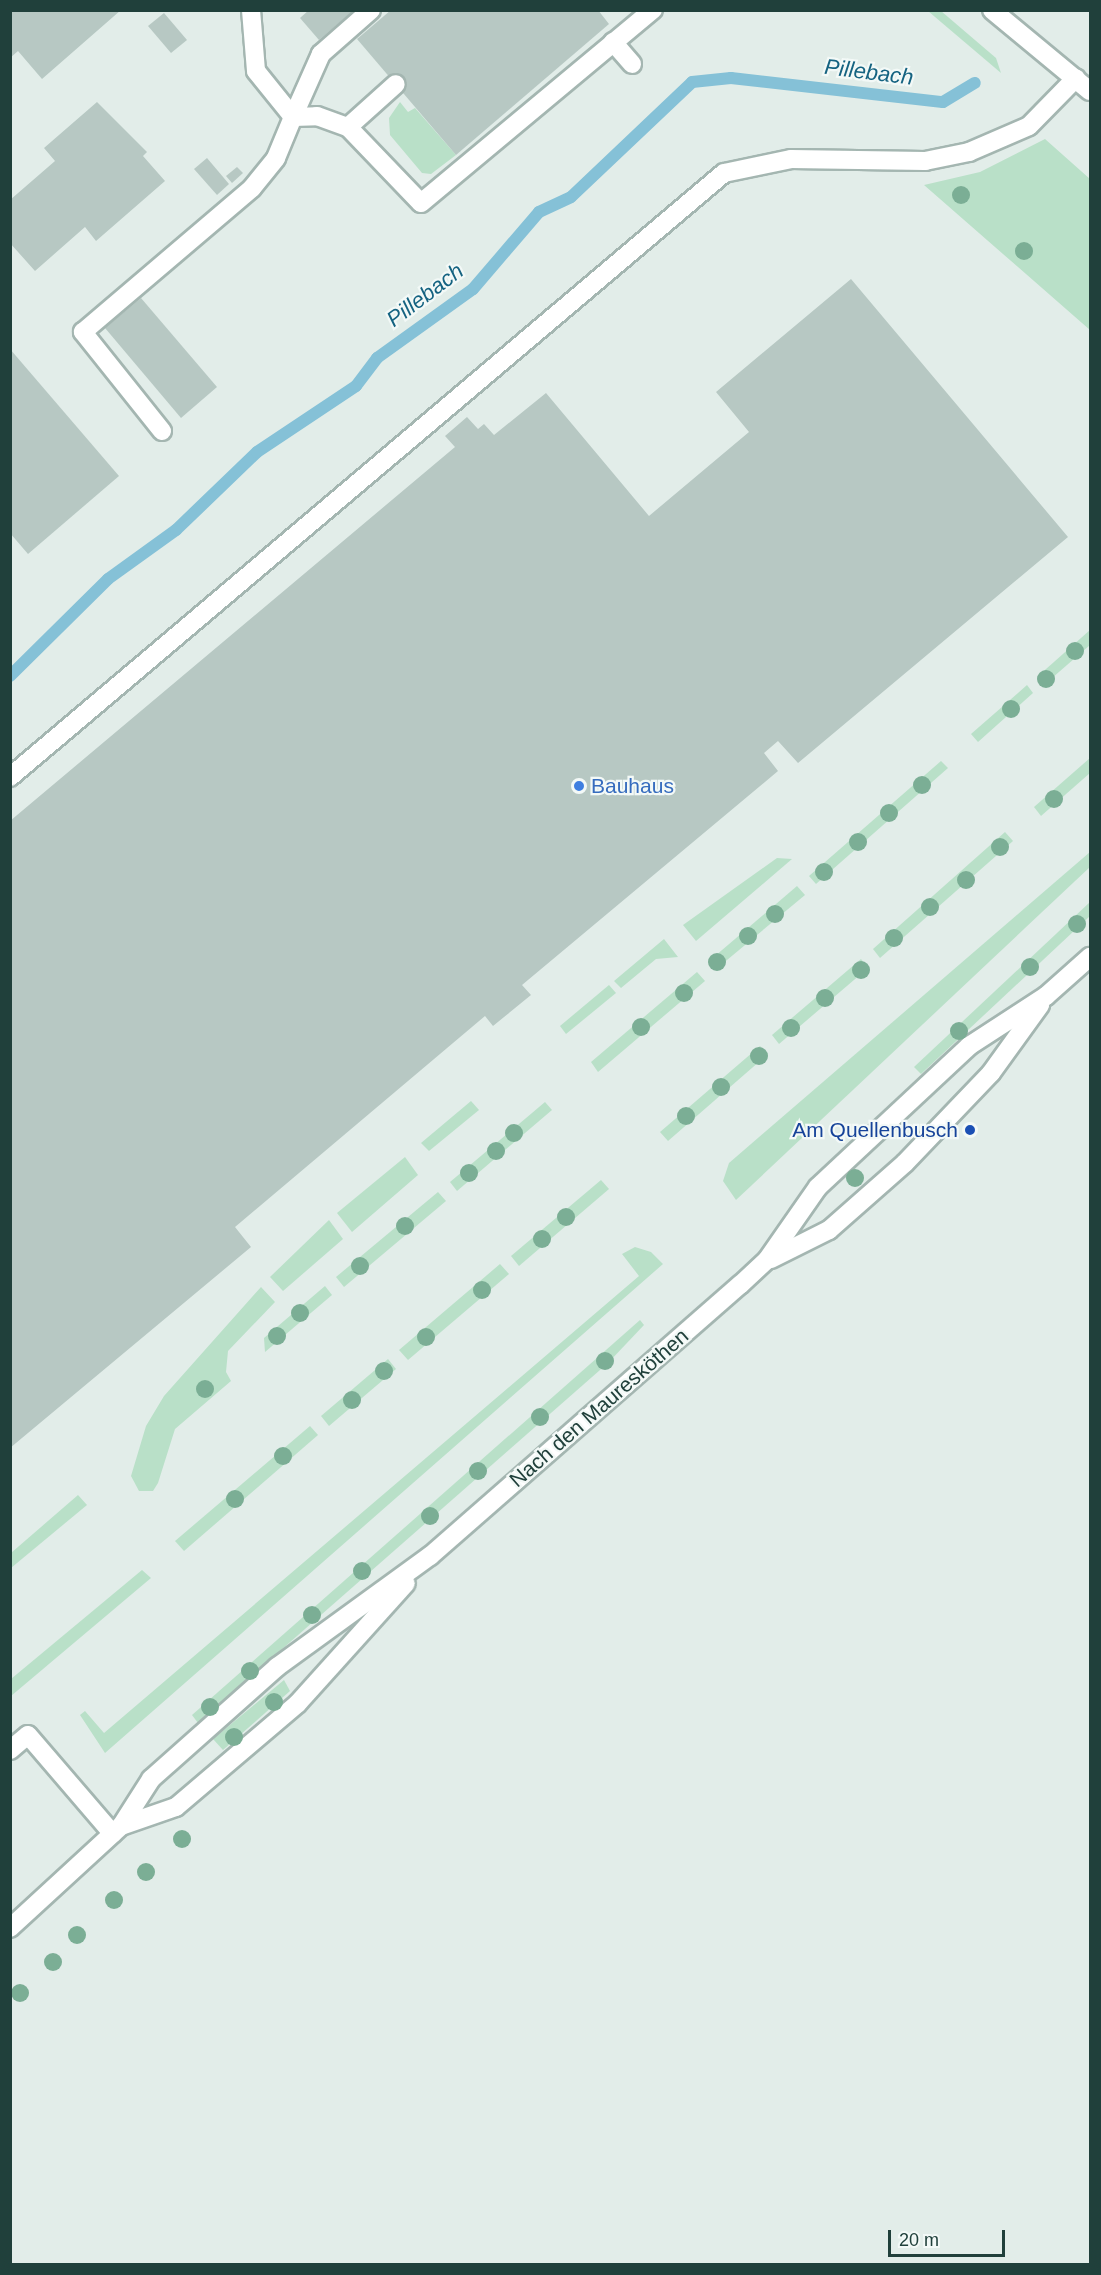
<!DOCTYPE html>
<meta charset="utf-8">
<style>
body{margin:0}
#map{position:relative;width:1101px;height:2275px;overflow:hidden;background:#e2ede9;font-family:Arial,sans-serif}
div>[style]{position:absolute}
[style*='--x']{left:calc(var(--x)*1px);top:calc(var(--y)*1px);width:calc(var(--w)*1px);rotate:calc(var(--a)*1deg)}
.green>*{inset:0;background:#b9e0c8}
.stream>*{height:12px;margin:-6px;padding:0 6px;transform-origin:6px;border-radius:6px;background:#85c1d7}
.building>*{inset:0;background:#b7c8c3}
.roads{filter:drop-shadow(2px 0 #a4b6b1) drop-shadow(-2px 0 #a4b6b1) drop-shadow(0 2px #a4b6b1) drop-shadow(0 -2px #a4b6b1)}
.lane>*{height:18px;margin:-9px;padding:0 9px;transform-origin:9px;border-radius:9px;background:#fff}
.street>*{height:18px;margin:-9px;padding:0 9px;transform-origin:9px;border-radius:9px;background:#fff}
.secondary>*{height:18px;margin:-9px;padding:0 9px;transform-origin:9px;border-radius:9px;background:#fff}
.trees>*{width:18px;height:18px;margin:-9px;border-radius:50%;background:#7bae95}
.dots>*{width:16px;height:16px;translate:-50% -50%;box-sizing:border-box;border:3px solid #f3f9f7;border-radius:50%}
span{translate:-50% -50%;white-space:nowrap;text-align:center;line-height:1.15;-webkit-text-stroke:4.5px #f3f9f7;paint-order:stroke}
.shop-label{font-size:21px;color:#366cbe}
.left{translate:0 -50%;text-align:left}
.transit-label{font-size:21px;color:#164399}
.right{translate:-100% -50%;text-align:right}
.street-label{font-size:21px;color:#20403b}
.water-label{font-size:22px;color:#156381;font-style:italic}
.frame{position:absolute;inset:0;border:12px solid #20403b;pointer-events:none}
.scale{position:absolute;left:888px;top:2230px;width:117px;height:27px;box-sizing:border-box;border:3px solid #20403b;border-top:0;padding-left:8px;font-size:18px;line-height:21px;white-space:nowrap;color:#20403b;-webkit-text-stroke:4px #f3f9f7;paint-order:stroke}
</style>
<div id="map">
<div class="green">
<div style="clip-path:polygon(928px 11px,941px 11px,996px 58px,1001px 73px)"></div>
<div style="clip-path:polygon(400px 102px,408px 112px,415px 108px,456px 155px,431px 174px,422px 173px,390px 135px,389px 118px)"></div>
<div style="clip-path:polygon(1045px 139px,1090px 179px,1090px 330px,924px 185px,980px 172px)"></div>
<div style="clip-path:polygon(1090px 630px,1090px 645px,1044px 685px,1037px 677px)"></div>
<div style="clip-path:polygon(1027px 685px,1033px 693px,978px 742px,971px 734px)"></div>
<div style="clip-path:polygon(1090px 758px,1090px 773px,1041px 816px,1034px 807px)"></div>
<div style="clip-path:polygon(941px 761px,948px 768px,816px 884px,809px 876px)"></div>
<div style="clip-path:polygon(1005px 832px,1013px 841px,880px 958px,873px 949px)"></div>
<div style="clip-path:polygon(1090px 852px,1090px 867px,736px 1200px,723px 1181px,729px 1163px)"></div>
<div style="clip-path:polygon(777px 858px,792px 859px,696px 941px,683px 925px)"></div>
<div style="clip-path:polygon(797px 886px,805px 895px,715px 970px,708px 962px)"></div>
<div style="clip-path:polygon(1090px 902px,1090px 916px,921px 1074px,914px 1067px)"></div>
<div style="clip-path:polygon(664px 939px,678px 957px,656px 959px,621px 988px,614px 981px)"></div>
<div style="clip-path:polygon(861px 959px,868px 968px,779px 1044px,772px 1035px)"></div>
<div style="clip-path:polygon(697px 972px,705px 981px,598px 1072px,591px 1062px)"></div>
<div style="clip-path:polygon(609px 985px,616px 993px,566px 1034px,560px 1026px)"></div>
<div style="clip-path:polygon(760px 1046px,768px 1054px,668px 1141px,660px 1132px)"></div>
<div style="clip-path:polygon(471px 1101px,479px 1110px,429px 1151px,421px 1143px)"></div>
<div style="clip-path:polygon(545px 1102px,552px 1110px,457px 1191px,450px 1182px)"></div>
<div style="clip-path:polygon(405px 1157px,418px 1175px,352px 1232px,337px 1213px)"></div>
<div style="clip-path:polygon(601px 1180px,609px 1189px,519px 1266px,511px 1256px)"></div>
<div style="clip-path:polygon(438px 1192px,446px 1201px,344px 1287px,336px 1277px)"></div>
<div style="clip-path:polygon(329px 1220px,343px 1239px,283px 1291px,270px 1277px)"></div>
<div style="clip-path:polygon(635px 1247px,651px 1252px,663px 1264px,105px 1753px,80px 1715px,85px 1711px,104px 1733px,639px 1276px,622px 1254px)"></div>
<div style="clip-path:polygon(500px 1264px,509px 1274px,408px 1360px,399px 1350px)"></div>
<div style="clip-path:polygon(325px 1286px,332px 1295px,265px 1352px,264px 1338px)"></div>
<div style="clip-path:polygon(261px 1287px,275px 1302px,228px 1351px,226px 1372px,231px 1381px,175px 1429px,158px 1483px,153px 1491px,139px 1491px,131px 1476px,146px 1426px,164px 1396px)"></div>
<div style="clip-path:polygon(640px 1320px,644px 1325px,608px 1363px,198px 1723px,192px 1715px)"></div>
<div style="clip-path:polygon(388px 1359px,396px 1369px,329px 1426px,321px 1416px)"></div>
<div style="clip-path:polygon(310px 1426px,318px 1435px,184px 1551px,175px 1541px)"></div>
<div style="clip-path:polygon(78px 1495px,87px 1505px,11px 1568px,11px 1553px)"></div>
<div style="clip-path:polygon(142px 1570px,151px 1578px,11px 1696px,11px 1679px)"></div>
<div style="clip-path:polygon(284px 1680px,290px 1691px,223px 1750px,213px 1739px)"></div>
</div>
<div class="stream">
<div style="--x:10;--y:676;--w:138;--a:-44.7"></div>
<div style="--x:108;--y:579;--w:84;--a:-35.8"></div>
<div style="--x:176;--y:530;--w:112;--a:-43.9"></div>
<div style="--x:257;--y:452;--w:119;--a:-33.7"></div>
<div style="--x:356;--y:386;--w:35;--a:-53"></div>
<div style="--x:377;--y:358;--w:118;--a:-35.7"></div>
<div style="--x:473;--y:289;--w:101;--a:-49.4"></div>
<div style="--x:539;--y:212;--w:35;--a:-25"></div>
<div style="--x:571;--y:197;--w:167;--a:-43.5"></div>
<div style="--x:692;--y:82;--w:39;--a:-6"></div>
<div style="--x:731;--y:78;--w:213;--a:6.5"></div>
<div style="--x:943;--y:102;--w:37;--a:-31"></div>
</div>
<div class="building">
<div style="clip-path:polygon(10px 10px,121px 10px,42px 79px,18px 51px,10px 58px)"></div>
<div style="clip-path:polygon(309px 10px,354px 10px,319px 40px,300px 18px)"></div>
<div style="clip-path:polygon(391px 10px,598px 10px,609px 24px,456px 155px,357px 39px)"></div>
<div style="clip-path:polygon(164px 13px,187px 40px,171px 53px,148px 26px)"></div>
<div style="clip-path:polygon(97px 102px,147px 152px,143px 156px,165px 181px,96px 241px,85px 227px,35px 271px,10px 243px,10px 200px,55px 161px,44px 148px)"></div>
<div style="clip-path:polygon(207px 158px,229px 184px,217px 195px,194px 169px)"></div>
<div style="clip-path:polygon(237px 167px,243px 173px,232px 183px,226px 176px)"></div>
<div style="clip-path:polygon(851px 279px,1068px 537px,798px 763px,778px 741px,764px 753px,778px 771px,522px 985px,531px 995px,493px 1026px,485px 1016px,235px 1227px,251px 1247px,10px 1448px,10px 821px,455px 447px,445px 436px,467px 417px,478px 429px,484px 424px,494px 435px,546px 393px,649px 516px,749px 432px,716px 392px)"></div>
<div style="clip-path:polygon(141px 298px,217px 387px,181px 418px,105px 328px)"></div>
<div style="clip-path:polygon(10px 349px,119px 476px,28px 554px,10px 533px)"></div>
</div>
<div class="roads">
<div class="lane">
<div style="--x:371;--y:10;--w:67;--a:138.7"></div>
<div style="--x:321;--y:54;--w:69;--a:114"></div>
<div style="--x:293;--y:117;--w:24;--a:-2"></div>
<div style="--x:317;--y:116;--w:33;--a:20"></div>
<div style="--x:348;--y:127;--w:105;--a:46.2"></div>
<div style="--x:421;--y:203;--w:302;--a:-39.8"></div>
<div style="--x:613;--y:42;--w:29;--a:49"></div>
<div style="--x:348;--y:127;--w:64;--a:-41.9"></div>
<div style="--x:162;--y:431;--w:127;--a:-128.6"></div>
<div style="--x:83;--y:332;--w:222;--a:-40.4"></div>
<div style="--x:252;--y:188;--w:38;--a:-51"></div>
<div style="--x:276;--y:158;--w:44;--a:-67.5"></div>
<div style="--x:10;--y:777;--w:935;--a:-40.23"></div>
<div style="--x:724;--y:173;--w:68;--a:-11.8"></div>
<div style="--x:791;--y:159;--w:134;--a:0.9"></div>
<div style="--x:925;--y:161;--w:45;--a:-11.6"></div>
<div style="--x:969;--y:152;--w:65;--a:-23.4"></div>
<div style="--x:1029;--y:126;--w:67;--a:-45.6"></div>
<div style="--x:10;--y:1750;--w:23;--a:-40"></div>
<div style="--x:28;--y:1735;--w:130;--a:49.4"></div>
</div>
<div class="street">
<div style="--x:251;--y:10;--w:61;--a:85.3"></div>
<div style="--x:256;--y:71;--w:59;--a:51.2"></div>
</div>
<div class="secondary">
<div style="--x:992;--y:10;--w:127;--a:39.6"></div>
<div style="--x:771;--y:1259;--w:65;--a:-26.6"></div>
<div style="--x:829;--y:1230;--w:101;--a:-41.4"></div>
<div style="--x:905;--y:1163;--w:124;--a:-46.3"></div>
<div style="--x:991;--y:1073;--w:84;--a:-54.2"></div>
<div style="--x:121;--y:1826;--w:58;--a:-19.1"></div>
<div style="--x:176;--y:1807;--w:160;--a:-40.4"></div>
<div style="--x:298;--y:1703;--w:161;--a:-48"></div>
<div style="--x:10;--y:1928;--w:151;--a:-42.6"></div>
<div style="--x:121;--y:1826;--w:56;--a:-57.4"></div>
<div style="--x:151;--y:1779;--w:169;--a:-41.6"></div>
<div style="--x:277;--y:1667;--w:189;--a:-36"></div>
<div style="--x:430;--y:1556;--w:412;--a:-41.2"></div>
<div style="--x:740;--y:1285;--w:37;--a:-43"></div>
<div style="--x:767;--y:1260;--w:89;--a:-55.1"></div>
<div style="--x:818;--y:1187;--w:207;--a:-43"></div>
<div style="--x:969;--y:1046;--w:92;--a:-33"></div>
<div style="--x:1046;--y:996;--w:59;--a:-41.6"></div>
</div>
</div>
<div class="trees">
<div style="left:961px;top:195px"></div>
<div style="left:1024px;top:251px"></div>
<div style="left:1075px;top:651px"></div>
<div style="left:1046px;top:679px"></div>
<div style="left:1011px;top:709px"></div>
<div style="left:922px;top:785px"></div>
<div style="left:1054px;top:799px"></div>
<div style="left:889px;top:813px"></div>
<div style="left:858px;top:842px"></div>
<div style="left:1000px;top:847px"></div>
<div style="left:824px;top:872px"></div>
<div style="left:966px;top:880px"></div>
<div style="left:930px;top:907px"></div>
<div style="left:775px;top:914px"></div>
<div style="left:1077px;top:924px"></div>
<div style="left:748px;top:936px"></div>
<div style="left:894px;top:938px"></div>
<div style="left:717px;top:962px"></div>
<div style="left:1030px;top:967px"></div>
<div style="left:861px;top:970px"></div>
<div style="left:684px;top:993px"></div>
<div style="left:825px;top:998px"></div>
<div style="left:641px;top:1027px"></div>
<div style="left:791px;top:1028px"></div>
<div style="left:959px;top:1031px"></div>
<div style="left:759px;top:1056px"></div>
<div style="left:721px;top:1087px"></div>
<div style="left:686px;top:1116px"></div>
<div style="left:514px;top:1133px"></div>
<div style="left:496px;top:1151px"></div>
<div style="left:469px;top:1173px"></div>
<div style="left:855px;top:1178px"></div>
<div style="left:566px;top:1217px"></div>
<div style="left:405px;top:1226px"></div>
<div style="left:542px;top:1239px"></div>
<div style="left:360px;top:1266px"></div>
<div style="left:482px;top:1290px"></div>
<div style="left:300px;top:1313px"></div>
<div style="left:277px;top:1336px"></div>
<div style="left:426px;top:1337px"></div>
<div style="left:605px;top:1361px"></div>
<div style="left:384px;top:1371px"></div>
<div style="left:205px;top:1389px"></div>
<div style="left:352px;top:1400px"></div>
<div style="left:540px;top:1417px"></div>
<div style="left:283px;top:1456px"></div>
<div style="left:478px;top:1471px"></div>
<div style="left:235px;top:1499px"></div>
<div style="left:430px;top:1516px"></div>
<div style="left:362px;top:1571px"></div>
<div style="left:312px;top:1615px"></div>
<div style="left:250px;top:1671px"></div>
<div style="left:274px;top:1702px"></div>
<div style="left:210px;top:1707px"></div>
<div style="left:234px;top:1737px"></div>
<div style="left:182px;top:1839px"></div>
<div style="left:146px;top:1872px"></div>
<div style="left:114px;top:1900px"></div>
<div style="left:77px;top:1935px"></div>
<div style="left:53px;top:1962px"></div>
<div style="left:20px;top:1993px"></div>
</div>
<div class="dots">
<div style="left:579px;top:786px;background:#3f7fe0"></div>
<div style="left:970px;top:1130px;background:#1a4fb4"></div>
</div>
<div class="shop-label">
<span class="left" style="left:591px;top:786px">Bauhaus</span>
</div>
<div class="transit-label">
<span class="right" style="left:958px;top:1130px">Am Quellenbusch</span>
</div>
<div class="street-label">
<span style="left:599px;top:1408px;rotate:-41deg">Nach den Mauresköthen</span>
</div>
<div class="water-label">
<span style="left:869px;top:72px;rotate:7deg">Pillebach</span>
<span style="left:425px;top:295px;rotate:-37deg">Pillebach</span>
</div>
<div class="frame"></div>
<div class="scale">20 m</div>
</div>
